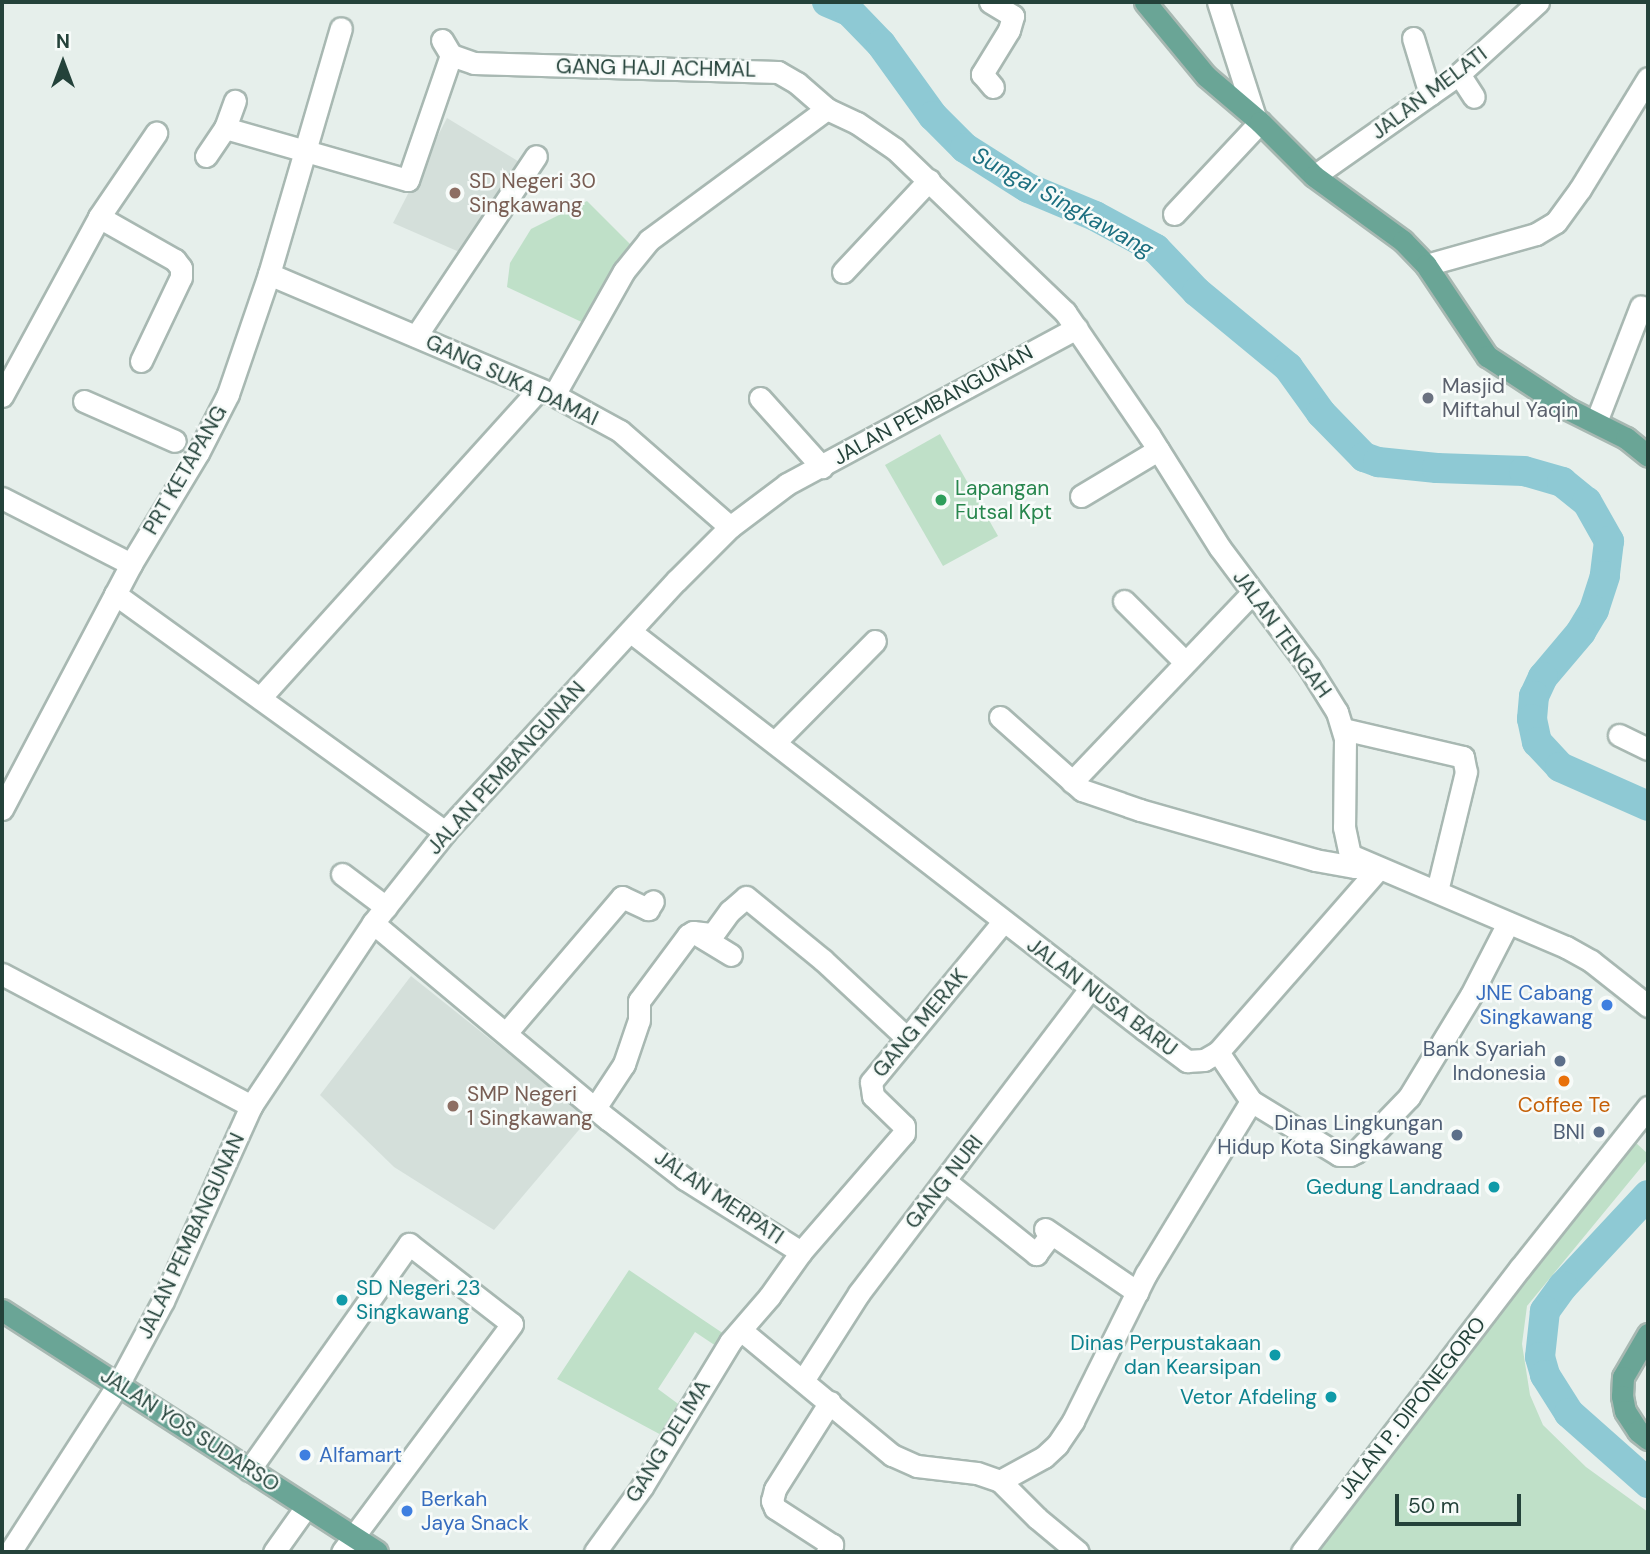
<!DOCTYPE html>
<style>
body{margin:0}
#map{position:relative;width:1650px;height:1554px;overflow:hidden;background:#e6efeb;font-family:"DM Sans",sans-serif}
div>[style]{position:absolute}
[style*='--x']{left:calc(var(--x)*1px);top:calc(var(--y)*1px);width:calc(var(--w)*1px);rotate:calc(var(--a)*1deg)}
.built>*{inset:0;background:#d4dfda}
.green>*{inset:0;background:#bfe0c8}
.river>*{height:30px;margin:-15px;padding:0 15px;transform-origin:15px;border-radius:15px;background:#8ec9d4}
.roads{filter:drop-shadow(2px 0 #a8b8b2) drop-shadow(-2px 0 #a8b8b2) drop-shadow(0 2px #a8b8b2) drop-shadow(0 -2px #a8b8b2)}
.minor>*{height:21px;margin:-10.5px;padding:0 10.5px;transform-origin:10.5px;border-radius:10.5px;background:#fff}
.major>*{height:21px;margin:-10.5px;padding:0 10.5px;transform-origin:10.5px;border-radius:10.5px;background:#6aa596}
.dots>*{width:19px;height:19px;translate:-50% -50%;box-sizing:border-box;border:4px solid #f7fbf9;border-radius:50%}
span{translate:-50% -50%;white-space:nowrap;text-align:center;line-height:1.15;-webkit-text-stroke:5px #f7fbf9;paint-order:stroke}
.street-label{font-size:21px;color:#24423a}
.education-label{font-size:21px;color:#785e54}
.left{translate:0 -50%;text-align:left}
.worship-label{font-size:21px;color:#5b616d}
.leisure-label{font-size:21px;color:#27864d}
.shop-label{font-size:21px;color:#366cbe}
.right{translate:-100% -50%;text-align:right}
.service-label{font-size:21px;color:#4e5e75}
.food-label{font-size:21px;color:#c56008}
.culture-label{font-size:21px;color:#0d838f}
.water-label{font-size:23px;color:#1c6f80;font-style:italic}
.frame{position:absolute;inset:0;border:4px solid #24423a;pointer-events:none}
.north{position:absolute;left:28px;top:28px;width:70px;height:70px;-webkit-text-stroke:5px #f7fbf9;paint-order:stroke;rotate:0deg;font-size:19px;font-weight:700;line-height:28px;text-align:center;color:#24423a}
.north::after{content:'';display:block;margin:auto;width:24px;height:32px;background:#24423a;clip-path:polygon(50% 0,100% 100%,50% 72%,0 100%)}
.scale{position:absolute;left:1395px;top:1494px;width:126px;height:32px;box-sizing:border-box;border:4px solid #24423a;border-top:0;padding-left:9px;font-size:21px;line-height:24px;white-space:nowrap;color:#24423a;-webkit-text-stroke:5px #f7fbf9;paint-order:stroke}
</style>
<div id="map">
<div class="built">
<div style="clip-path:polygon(447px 118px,521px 163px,464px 254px,393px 223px)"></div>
<div style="clip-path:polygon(411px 976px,589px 1118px,494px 1230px,394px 1167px,320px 1095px)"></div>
</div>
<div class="green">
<div style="clip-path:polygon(587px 201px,631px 245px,588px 325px,507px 287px,510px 263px,531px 229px)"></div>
<div style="clip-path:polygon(940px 434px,998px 536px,943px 566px,885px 465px)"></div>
<div style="clip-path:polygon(1635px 1142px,1648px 1154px,1648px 1159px,1527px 1306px,1522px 1344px,1530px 1395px,1543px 1425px,1586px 1467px,1648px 1512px,1648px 1552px,1313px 1552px,1424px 1404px)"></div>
<div style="clip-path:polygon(629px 1270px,727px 1336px,719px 1348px,695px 1332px,658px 1389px,681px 1406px,665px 1437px,557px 1379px)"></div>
</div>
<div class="river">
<div style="--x:827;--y:2;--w:25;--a:23"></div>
<div style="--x:850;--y:12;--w:45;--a:45.9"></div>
<div style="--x:881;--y:44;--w:89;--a:54.2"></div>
<div style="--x:933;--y:116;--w:45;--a:45"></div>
<div style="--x:965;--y:148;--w:75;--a:32.4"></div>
<div style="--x:1028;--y:188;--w:73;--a:22.7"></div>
<div style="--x:1095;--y:216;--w:69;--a:28.4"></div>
<div style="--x:1156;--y:249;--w:59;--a:46.4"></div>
<div style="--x:1197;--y:292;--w:118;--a:39.5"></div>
<div style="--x:1288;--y:367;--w:57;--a:54.3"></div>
<div style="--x:1321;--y:413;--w:62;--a:45.7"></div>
<div style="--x:1364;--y:457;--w:15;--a:20"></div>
<div style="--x:1378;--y:462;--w:59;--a:5.8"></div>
<div style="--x:1437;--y:468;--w:87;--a:2"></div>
<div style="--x:1524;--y:471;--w:40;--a:16"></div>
<div style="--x:1562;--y:482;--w:32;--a:39"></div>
<div style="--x:1587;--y:502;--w:45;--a:60.6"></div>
<div style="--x:1609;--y:541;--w:35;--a:97"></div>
<div style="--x:1605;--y:576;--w:36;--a:108"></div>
<div style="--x:1594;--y:610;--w:26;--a:121"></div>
<div style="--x:1581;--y:632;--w:59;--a:130.2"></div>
<div style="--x:1543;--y:677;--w:21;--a:115"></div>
<div style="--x:1534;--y:696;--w:23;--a:95"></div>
<div style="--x:1532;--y:719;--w:24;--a:78"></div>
<div style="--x:1537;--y:742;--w:34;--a:47"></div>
<div style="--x:1560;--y:767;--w:96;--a:23.9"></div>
<div style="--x:1648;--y:1195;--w:125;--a:133"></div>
<div style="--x:1563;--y:1286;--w:31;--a:126"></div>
<div style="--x:1545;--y:1311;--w:46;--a:96.2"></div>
<div style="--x:1540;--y:1357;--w:19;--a:74"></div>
<div style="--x:1545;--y:1375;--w:45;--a:57.7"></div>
<div style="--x:1569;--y:1413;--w:106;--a:41.5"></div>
</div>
<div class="roads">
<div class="minor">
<div style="--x:990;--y:2;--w:27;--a:31"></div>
<div style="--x:1013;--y:16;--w:15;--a:106"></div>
<div style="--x:1009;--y:30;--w:52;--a:121.5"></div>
<div style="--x:982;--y:74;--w:17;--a:50"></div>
<div style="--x:1218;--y:2;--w:121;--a:72.2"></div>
<div style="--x:1413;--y:38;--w:59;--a:73.1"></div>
<div style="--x:442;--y:40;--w:17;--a:59"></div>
<div style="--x:451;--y:55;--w:24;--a:19"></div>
<div style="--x:474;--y:63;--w:304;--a:1.7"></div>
<div style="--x:778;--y:72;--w:22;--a:30"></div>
<div style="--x:797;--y:83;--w:40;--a:41"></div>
<div style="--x:827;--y:109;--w:33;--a:25"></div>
<div style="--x:857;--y:123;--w:46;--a:34.4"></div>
<div style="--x:895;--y:149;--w:236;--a:43.8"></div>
<div style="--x:1065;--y:312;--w:149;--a:55.7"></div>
<div style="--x:1149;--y:435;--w:133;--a:57.9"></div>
<div style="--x:1220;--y:548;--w:149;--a:53.2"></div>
<div style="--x:1309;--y:667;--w:53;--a:58.1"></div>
<div style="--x:1337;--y:712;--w:27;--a:73"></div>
<div style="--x:1345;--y:738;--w:89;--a:90.6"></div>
<div style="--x:1344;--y:827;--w:29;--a:78"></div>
<div style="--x:1350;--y:855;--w:235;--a:23.1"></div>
<div style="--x:1566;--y:947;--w:29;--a:29"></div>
<div style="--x:1591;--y:961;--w:73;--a:38.3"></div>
<div style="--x:1459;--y:74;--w:27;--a:57"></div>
<div style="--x:225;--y:128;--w:29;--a:-70"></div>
<div style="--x:206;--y:156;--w:34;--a:-56"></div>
<div style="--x:225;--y:128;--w:190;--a:15.9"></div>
<div style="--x:408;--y:180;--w:132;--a:-71"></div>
<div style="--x:1314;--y:176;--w:177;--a:-35.1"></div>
<div style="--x:1459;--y:74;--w:107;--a:-42.3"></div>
<div style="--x:1174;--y:214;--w:126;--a:-46.9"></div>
<div style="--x:99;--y:217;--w:87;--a:29.5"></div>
<div style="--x:175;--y:260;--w:10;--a:53"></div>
<div style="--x:181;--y:268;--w:9;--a:90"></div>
<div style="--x:181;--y:277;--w:93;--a:115.5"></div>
<div style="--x:1426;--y:265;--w:114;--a:-15.7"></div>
<div style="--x:1536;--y:234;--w:23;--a:-31"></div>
<div style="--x:1556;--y:222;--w:41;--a:-54"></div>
<div style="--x:1580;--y:189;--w:130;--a:-58.5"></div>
<div style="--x:843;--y:272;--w:126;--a:-46.9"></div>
<div style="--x:269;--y:274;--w:310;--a:23"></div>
<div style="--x:554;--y:395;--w:75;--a:28.6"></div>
<div style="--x:620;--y:431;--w:146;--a:41.1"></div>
<div style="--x:416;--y:336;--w:216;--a:-56.3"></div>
<div style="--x:554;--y:395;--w:142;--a:-60.6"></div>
<div style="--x:624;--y:271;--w:40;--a:-51"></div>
<div style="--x:649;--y:240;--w:221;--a:-36.4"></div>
<div style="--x:2;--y:396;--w:204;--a:-61.5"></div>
<div style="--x:99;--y:217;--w:102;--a:-55.8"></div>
<div style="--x:760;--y:398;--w:93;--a:48.1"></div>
<div style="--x:84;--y:401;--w:99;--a:23.7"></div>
<div style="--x:1596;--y:422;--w:124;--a:-68.8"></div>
<div style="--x:1081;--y:496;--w:90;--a:-30.9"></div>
<div style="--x:2;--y:498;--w:145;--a:27.1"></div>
<div style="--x:115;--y:594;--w:407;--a:35.8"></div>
<div style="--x:1124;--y:601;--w:86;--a:45"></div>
<div style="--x:631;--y:632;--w:649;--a:37.74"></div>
<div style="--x:1144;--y:1029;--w:54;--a:36.7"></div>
<div style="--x:1187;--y:1061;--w:17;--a:-3"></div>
<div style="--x:1204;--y:1060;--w:16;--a:-30"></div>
<div style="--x:1218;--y:1052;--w:59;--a:56"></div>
<div style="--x:1251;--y:1101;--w:103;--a:31.5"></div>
<div style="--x:1339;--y:1155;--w:11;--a:0"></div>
<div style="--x:1350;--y:1155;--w:7;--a:-27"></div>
<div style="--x:1356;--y:1152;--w:76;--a:-46.1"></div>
<div style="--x:1409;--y:1097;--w:119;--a:-58.7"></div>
<div style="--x:1471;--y:995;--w:81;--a:-62.8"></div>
<div style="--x:260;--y:698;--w:416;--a:-47.9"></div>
<div style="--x:1000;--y:717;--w:110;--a:41.7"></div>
<div style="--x:1082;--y:790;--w:61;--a:19"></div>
<div style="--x:1140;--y:810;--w:182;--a:15.9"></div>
<div style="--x:1315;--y:860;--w:41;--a:9.9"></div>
<div style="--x:1355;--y:867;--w:11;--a:-15"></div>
<div style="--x:1343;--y:729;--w:123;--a:13.1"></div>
<div style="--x:1463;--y:757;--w:15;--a:79"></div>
<div style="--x:1466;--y:772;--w:122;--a:103.7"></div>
<div style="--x:1619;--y:735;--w:32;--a:26"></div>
<div style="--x:775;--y:742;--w:142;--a:-45.3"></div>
<div style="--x:1072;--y:782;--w:261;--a:-46.4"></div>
<div style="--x:2;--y:809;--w:277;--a:-62.2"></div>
<div style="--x:131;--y:564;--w:130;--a:-58.9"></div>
<div style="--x:198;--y:453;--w:66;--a:-63"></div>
<div style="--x:228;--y:394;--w:127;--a:-71.1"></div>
<div style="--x:269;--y:274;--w:256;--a:-73.7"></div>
<div style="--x:342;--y:874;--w:55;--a:36.9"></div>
<div style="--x:373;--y:923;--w:307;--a:39.9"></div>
<div style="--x:609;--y:1120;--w:96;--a:37.8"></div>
<div style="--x:685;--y:1179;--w:137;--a:32.2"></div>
<div style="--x:695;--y:933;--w:42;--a:31.4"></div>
<div style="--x:2;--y:974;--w:282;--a:27.9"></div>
<div style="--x:506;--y:1033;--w:179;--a:-49.5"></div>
<div style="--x:622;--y:897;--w:29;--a:25"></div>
<div style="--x:648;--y:909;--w:9;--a:-58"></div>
<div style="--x:1218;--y:1052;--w:243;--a:-48.8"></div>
<div style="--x:595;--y:1108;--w:53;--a:-56.6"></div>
<div style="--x:624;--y:1064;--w:46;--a:-71.2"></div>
<div style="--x:639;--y:1020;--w:19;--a:-90"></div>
<div style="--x:639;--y:1001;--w:82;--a:-53.4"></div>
<div style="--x:688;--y:935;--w:6;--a:-31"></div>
<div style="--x:693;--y:932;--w:20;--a:6"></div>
<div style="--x:713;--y:934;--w:29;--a:-54"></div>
<div style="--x:730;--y:911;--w:21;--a:-41"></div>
<div style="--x:746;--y:897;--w:99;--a:39.3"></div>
<div style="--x:823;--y:960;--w:113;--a:42.9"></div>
<div style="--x:945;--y:1181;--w:117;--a:38.7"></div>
<div style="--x:1036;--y:1254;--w:25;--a:-53"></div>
<div style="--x:1045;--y:1229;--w:112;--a:34.4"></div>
<div style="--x:742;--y:1331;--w:195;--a:39.6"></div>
<div style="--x:892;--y:1455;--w:27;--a:24"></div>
<div style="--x:917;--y:1466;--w:60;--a:6.7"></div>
<div style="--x:977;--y:1473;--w:24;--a:19"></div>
<div style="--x:1000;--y:1481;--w:52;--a:45"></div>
<div style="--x:1037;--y:1518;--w:53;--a:39.7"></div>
<div style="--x:804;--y:1379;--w:102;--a:-57.4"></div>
<div style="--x:859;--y:1293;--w:382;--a:-52.8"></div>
<div style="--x:249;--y:1470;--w:277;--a:-54.7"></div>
<div style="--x:409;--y:1244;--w:130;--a:37.8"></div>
<div style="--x:512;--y:1324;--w:284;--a:126.7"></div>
<div style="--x:1000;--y:1481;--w:50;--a:-28.6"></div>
<div style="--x:1044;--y:1457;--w:18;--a:-43"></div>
<div style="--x:1057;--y:1445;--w:29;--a:-56"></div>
<div style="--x:1073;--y:1421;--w:164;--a:-63.6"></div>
<div style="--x:1146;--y:1274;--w:202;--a:-58.7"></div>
<div style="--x:10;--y:1552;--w:201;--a:-57.2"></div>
<div style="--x:119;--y:1383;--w:93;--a:-61.8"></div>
<div style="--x:163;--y:1301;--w:214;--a:-65.7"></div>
<div style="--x:251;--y:1106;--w:220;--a:-56.3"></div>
<div style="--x:373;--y:923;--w:116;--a:-51.6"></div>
<div style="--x:445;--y:832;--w:341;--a:-47.4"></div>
<div style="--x:676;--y:581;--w:76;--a:-45"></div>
<div style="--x:730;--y:527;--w:71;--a:-37"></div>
<div style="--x:787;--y:484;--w:329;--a:-28.3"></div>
<div style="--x:274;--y:1552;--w:55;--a:-54.6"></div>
<div style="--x:595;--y:1552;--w:80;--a:-54.1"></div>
<div style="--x:642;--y:1487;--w:170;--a:-58.7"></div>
<div style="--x:730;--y:1342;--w:60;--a:-49.1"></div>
<div style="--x:769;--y:1297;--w:55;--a:-54.6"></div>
<div style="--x:801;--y:1252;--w:157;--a:-49.1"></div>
<div style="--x:904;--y:1133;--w:7;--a:-90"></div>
<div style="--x:904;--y:1126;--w:43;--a:-135.9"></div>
<div style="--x:873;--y:1096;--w:14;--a:-98"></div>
<div style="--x:871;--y:1082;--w:207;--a:-50.5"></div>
<div style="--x:827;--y:1552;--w:9;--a:-54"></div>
<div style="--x:832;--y:1545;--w:68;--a:-147"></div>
<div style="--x:775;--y:1508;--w:8;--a:-113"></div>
<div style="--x:772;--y:1501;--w:12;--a:-76"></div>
<div style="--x:775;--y:1489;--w:103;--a:-57.7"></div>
<div style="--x:1302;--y:1552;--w:358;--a:-52.5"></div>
<div style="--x:1520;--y:1268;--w:206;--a:-51.5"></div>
</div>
<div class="major">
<div style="--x:1145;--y:2;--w:96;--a:50.5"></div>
<div style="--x:1206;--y:76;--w:71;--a:40.4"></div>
<div style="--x:1260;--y:122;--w:76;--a:45"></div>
<div style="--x:1314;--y:176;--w:110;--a:36.1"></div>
<div style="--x:1403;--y:241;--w:33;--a:46"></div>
<div style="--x:1426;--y:265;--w:110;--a:56.2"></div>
<div style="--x:1487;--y:356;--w:97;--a:33.2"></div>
<div style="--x:1568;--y:409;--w:65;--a:26.6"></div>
<div style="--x:1626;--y:438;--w:28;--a:39"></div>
<div style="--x:2;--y:1310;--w:446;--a:32.8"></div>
<div style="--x:1648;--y:1334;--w:50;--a:120.2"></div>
<div style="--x:1623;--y:1377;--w:19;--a:93"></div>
<div style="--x:1622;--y:1396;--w:15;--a:79"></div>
<div style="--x:1625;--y:1411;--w:24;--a:57"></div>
<div style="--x:1638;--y:1431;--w:13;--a:39"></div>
</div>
</div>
<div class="dots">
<div style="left:455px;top:193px;background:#8d6e63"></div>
<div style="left:1428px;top:398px;background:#6b7280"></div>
<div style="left:941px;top:500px;background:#2e9e5b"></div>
<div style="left:1607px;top:1005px;background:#3f7fe0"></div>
<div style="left:1560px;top:1061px;background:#5c6f8a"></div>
<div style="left:1564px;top:1081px;background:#e8710a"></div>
<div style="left:453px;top:1106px;background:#8d6e63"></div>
<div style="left:1599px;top:1132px;background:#5c6f8a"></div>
<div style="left:1457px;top:1135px;background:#5c6f8a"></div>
<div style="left:1494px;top:1187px;background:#0f9aa8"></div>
<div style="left:342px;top:1300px;background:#0f9aa8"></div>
<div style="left:1275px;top:1355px;background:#0f9aa8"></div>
<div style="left:1331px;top:1397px;background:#0f9aa8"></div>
<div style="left:305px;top:1455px;background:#3f7fe0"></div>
<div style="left:407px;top:1511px;background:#3f7fe0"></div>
</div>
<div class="street-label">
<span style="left:656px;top:68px;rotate:1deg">GANG HAJI ACHMAL</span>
<span style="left:1429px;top:93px;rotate:-37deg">JALAN MELATI</span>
<span style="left:512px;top:380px;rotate:25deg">GANG SUKA DAMAI</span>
<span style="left:933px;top:405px;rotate:-29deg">JALAN PEMBANGUNAN</span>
<span style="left:185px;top:470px;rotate:-60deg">PRT KETAPANG</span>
<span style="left:1282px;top:634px;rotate:54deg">JALAN TENGAH</span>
<span style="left:506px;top:768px;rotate:-48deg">JALAN PEMBANGUNAN</span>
<span style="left:1102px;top:997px;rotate:37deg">JALAN NUSA BARU</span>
<span style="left:920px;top:1023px;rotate:-50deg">GANG MERAK</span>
<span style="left:944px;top:1182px;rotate:-52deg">GANG NURI</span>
<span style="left:719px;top:1197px;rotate:34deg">JALAN MERPATI</span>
<span style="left:191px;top:1236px;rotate:-65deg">JALAN PEMBANGUNAN</span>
<span style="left:1412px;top:1408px;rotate:-52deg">JALAN P. DIPONEGORO</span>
<span style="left:190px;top:1430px;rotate:33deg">JALAN YOS SUDARSO</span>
<span style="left:668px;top:1441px;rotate:-58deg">GANG DELIMA</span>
</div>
<div class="education-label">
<span class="left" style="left:469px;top:193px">SD Negeri 30<br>Singkawang</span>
<span class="left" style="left:467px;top:1106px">SMP Negeri<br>1 Singkawang</span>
</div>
<div class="worship-label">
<span class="left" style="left:1442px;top:398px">Masjid<br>Miftahul Yaqin</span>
</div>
<div class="leisure-label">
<span class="left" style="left:955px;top:500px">Lapangan<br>Futsal Kpt</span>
</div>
<div class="shop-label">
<span class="right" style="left:1593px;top:1005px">JNE Cabang<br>Singkawang</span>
<span class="left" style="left:319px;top:1455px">Alfamart</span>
<span class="left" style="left:421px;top:1511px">Berkah<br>Jaya Snack</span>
</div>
<div class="service-label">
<span class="right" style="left:1546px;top:1061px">Bank Syariah<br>Indonesia</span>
<span class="right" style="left:1443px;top:1135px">Dinas Lingkungan<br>Hidup Kota Singkawang</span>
<span class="right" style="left:1585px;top:1132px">BNI</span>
</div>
<div class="food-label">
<span style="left:1564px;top:1105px">Coffee Te</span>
</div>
<div class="culture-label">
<span class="right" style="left:1480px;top:1187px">Gedung Landraad</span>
<span class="left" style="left:356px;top:1300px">SD Negeri 23<br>Singkawang</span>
<span class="right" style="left:1261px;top:1355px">Dinas Perpustakaan<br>dan Kearsipan</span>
<span class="right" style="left:1317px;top:1397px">Vetor Afdeling</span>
</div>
<div class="water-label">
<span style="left:1063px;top:202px;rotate:29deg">Sungai Singkawang</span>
</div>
<div class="frame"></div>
<div class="north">N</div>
<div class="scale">50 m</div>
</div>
